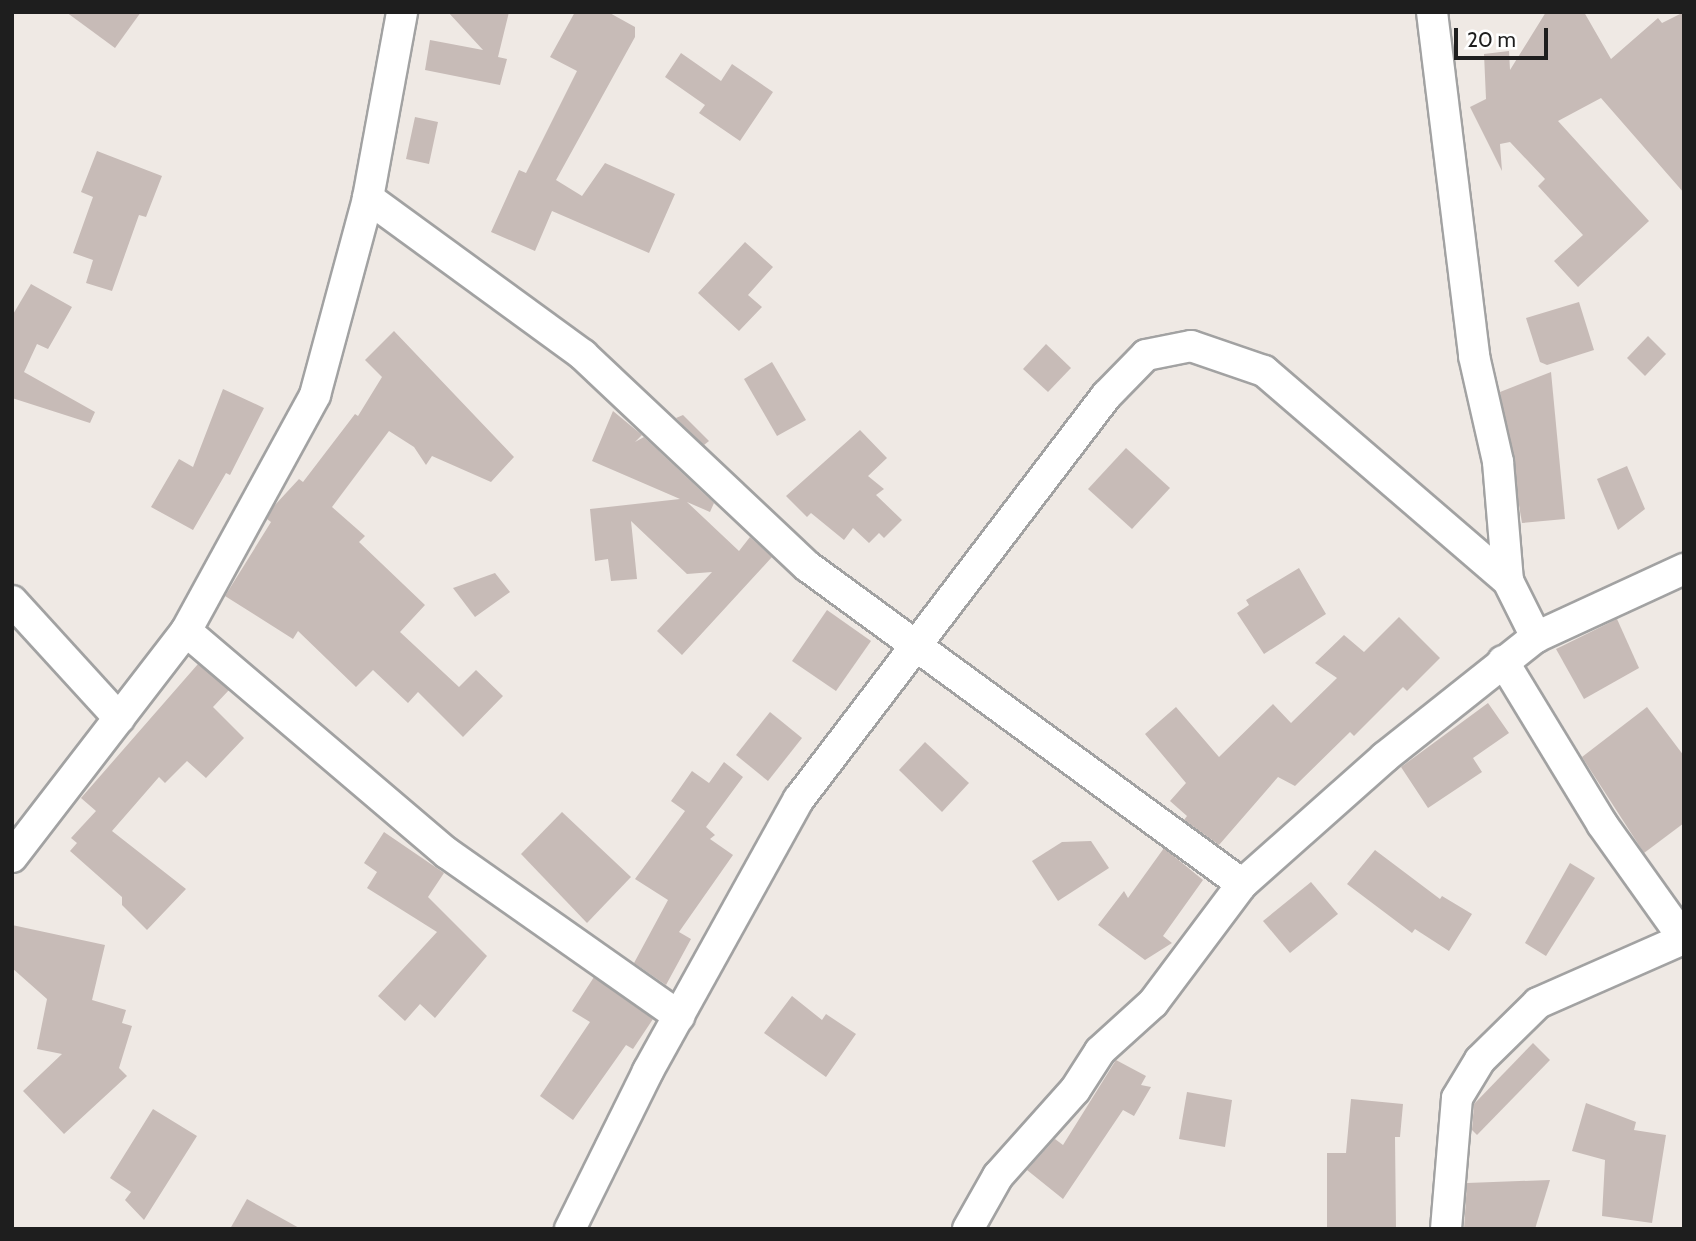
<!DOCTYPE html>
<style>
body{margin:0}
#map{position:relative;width:1696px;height:1241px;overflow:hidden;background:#efe9e4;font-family:Cabin,sans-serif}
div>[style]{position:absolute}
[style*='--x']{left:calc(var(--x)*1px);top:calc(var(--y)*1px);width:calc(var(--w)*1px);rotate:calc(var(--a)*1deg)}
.building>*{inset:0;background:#c7bbb7}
.roads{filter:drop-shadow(2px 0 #a2a2a2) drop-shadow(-2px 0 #a2a2a2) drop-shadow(0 2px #a2a2a2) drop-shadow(0 -2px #a2a2a2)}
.minor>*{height:30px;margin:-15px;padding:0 15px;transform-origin:15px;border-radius:15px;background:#fff}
span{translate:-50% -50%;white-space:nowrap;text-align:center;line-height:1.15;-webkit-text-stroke:6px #fff;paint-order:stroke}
.frame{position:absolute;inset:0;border:14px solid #1e1e1e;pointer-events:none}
.scale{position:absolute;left:1454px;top:28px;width:94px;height:32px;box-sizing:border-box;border:4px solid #1e1e1e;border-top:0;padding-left:9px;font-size:21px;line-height:24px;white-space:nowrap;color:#1e1e1e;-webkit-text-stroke:5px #fff;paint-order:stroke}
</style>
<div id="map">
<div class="building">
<div style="clip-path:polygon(66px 12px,141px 12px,115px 48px)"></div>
<div style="clip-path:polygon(448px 12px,509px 12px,498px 57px,507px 59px,500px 85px,425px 70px,430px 40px,483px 50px)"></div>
<div style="clip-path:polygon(575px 12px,608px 12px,635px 27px,635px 37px,556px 180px,582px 196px,605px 163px,675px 194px,649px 253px,552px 211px,535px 251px,491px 232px,519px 170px,526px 173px,577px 71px,550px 57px)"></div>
<div style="clip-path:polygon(1546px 12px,1584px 12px,1611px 59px,1658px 18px,1662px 23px,1684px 12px,1684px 193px,1601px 98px,1558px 121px,1649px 221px,1578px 287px,1554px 261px,1583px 235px,1538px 186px,1545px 179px,1510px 142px,1500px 144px,1502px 171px,1470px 107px,1486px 99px,1484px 54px,1509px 51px,1510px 70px)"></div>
<div style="clip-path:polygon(681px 53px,721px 81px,732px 64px,773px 92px,740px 141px,699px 113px,705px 105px,665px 77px)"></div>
<div style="clip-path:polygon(415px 117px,438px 122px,429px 164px,406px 159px)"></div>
<div style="clip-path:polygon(97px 151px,162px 176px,146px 217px,139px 215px,112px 291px,86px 283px,93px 260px,73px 253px,93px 197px,81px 192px)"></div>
<div style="clip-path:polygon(745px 242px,773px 267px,748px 295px,762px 307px,739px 331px,698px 293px)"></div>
<div style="clip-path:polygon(31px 284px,72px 307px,48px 349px,37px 344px,24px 372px,95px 412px,90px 423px,12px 398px,12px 316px)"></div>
<div style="clip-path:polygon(1579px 302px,1594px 350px,1547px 365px,1540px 362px,1526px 318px)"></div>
<div style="clip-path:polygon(394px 331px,514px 457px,491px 482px,432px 456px,426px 465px,414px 447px,389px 431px,332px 507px,365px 536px,359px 542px,425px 605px,400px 632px,459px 687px,476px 670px,503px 696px,463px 737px,418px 692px,408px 703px,373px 670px,356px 687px,298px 631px,293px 639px,225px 596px,271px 522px,267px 519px,274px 506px,299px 479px,303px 482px,355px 414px,358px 416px,382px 377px,365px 360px)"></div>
<div style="clip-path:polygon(1648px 336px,1666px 354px,1645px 376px,1627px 358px)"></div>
<div style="clip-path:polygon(1046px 344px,1071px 368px,1048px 392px,1023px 369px)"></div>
<div style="clip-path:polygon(772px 362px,806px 420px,777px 436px,744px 379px)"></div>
<div style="clip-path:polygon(1551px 372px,1565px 519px,1522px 523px,1500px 392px)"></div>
<div style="clip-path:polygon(223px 389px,264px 408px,230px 475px,226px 473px,193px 530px,151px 507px,179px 459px,193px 467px)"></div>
<div style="clip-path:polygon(613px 411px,642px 435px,635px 442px,644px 437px,714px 503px,710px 512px,687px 502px,739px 551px,750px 537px,772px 557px,682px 655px,657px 631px,712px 572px,687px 574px,631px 521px,637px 579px,611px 581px,608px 559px,595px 561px,590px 509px,680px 499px,592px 461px)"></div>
<div style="clip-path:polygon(683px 415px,709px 441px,704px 445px,676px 418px)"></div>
<div style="clip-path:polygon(860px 430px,887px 458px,868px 476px,884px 489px,876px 495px,902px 520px,884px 538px,879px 533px,869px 543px,853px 528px,844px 540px,811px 513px,807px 517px,786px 496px)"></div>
<div style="clip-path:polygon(1126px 448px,1170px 488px,1132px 529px,1088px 489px)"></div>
<div style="clip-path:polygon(1627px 466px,1645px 509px,1618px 530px,1597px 479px)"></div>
<div style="clip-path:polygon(1299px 568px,1326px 614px,1264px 654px,1237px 613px,1249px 605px,1246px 600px)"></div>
<div style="clip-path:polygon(495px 573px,510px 592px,475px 617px,453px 588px)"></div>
<div style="clip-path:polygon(827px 610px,871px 641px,836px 691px,792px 661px)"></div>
<div style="clip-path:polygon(1399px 617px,1440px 658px,1407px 691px,1403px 687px,1354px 736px,1350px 732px,1295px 786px,1278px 777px,1219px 845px,1184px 820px,1187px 816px,1170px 801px,1186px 783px,1145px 734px,1176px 707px,1219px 757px,1273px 704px,1291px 723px,1337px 678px,1315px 663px,1344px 635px,1364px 652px)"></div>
<div style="clip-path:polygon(1617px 619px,1639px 668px,1584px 699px,1556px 649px)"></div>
<div style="clip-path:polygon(198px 664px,229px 690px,213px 707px,244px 738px,206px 778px,187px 761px,165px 783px,159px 777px,112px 831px,186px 889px,147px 930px,122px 905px,122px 897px,70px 851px,77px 843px,71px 838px,96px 811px,81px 798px)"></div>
<div style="clip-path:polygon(1488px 703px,1509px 733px,1473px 758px,1482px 772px,1428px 808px,1401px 767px)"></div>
<div style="clip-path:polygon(1647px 707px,1684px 756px,1684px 823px,1644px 853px,1582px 757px)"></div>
<div style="clip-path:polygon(770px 712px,802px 738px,768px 781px,736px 755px)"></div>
<div style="clip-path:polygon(925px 742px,969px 783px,942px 812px,899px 770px)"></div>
<div style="clip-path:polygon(724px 762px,743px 777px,706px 827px,715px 835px,710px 839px,733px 855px,679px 932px,691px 939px,666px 985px,634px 963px,668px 900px,635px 879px,685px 811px,671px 801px,692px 771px,709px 783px)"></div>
<div style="clip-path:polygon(562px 812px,631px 877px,587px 923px,521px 854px)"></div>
<div style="clip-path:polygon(384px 832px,444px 873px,428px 897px,487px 956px,435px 1018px,420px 1004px,405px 1021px,378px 996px,437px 932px,367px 888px,377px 872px,364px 863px)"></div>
<div style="clip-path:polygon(1091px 841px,1109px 868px,1058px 901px,1032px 861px,1062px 842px)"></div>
<div style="clip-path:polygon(1164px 848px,1203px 880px,1163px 936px,1172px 943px,1145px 960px,1098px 925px,1124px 891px,1128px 898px)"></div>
<div style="clip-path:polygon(1375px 850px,1440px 899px,1442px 896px,1472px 914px,1449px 951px,1415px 929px,1412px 933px,1347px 884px)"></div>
<div style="clip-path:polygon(1570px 863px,1595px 878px,1546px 956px,1525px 943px)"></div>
<div style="clip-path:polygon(1311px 882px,1338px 914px,1290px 953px,1263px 921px)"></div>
<div style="clip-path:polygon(12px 925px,105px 945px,92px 1000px,126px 1010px,122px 1023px,132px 1026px,119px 1068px,127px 1076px,64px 1134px,23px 1091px,62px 1054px,37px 1049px,47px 999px,12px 968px)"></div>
<div style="clip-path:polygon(594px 977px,653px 1019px,633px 1049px,626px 1045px,573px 1120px,540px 1096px,590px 1022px,572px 1011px)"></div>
<div style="clip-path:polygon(792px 996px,822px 1020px,826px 1014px,856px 1034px,826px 1077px,764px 1033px)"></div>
<div style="clip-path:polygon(1533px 1043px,1550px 1060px,1477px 1135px,1472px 1130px,1474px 1104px)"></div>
<div style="clip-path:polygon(1116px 1060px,1146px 1076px,1141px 1085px,1151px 1087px,1134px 1116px,1123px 1110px,1063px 1199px,1027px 1170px,1055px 1139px,1063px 1145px)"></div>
<div style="clip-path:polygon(1187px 1092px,1232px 1100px,1225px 1147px,1179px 1139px)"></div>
<div style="clip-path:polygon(1351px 1099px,1403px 1104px,1400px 1137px,1395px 1137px,1396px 1229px,1327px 1229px,1327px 1153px,1346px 1153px)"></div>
<div style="clip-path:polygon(1586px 1103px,1636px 1122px,1634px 1130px,1666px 1135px,1652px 1223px,1602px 1216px,1605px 1160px,1572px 1151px)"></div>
<div style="clip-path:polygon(153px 1109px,197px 1136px,144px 1220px,125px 1200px,131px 1192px,110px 1178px)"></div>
<div style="clip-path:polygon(1550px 1180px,1535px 1229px,1464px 1229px,1467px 1183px)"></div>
<div style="clip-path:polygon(247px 1199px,301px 1229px,230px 1229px)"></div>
</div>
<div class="roads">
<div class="minor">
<div style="--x:1432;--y:12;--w:347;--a:83"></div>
<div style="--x:1474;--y:356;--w:109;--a:77.2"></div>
<div style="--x:1498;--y:462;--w:119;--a:85.2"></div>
<div style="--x:368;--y:198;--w:266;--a:36.1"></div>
<div style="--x:583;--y:355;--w:308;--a:43.3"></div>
<div style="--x:807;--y:566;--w:539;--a:36.17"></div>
<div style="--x:12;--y:601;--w:159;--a:47.6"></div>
<div style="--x:186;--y:631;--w:343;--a:40.4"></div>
<div style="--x:447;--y:853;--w:284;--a:35.1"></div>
<div style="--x:1503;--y:661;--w:191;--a:58.7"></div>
<div style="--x:1602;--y:824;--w:141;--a:54.5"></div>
<div style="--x:12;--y:857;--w:285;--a:-52.4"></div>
<div style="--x:186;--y:631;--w:269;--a:-61.3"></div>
<div style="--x:315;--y:395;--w:204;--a:-74.9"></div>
<div style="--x:368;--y:198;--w:189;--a:-79.6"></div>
<div style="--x:570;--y:1229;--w:176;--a:-63.7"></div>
<div style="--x:648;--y:1071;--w:311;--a:-61"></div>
<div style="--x:799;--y:799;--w:507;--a:-52.7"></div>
<div style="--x:1106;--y:396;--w:57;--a:-45.7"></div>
<div style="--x:1146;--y:355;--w:46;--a:-11.3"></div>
<div style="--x:1191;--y:346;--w:77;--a:18.9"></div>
<div style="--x:1264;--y:371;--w:322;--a:40.7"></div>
<div style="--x:1508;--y:581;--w:63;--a:63.4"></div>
<div style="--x:968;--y:1229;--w:61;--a:-60.5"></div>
<div style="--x:998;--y:1176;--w:115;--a:-48.2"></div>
<div style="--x:1075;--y:1090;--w:46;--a:-57.3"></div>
<div style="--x:1100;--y:1051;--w:72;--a:-42.2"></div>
<div style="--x:1153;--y:1003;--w:149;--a:-53.2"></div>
<div style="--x:1242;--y:884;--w:191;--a:-41.6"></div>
<div style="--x:1385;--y:757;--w:193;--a:-38.5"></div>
<div style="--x:1536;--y:637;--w:163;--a:-24.7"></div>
<div style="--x:1446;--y:1229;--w:131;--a:-85.2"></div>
<div style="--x:1457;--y:1098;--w:44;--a:-58.8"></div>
<div style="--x:1480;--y:1060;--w:81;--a:-44.5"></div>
<div style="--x:1538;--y:1003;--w:158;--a:-23.8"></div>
</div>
</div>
<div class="frame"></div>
<div class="scale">20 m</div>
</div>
